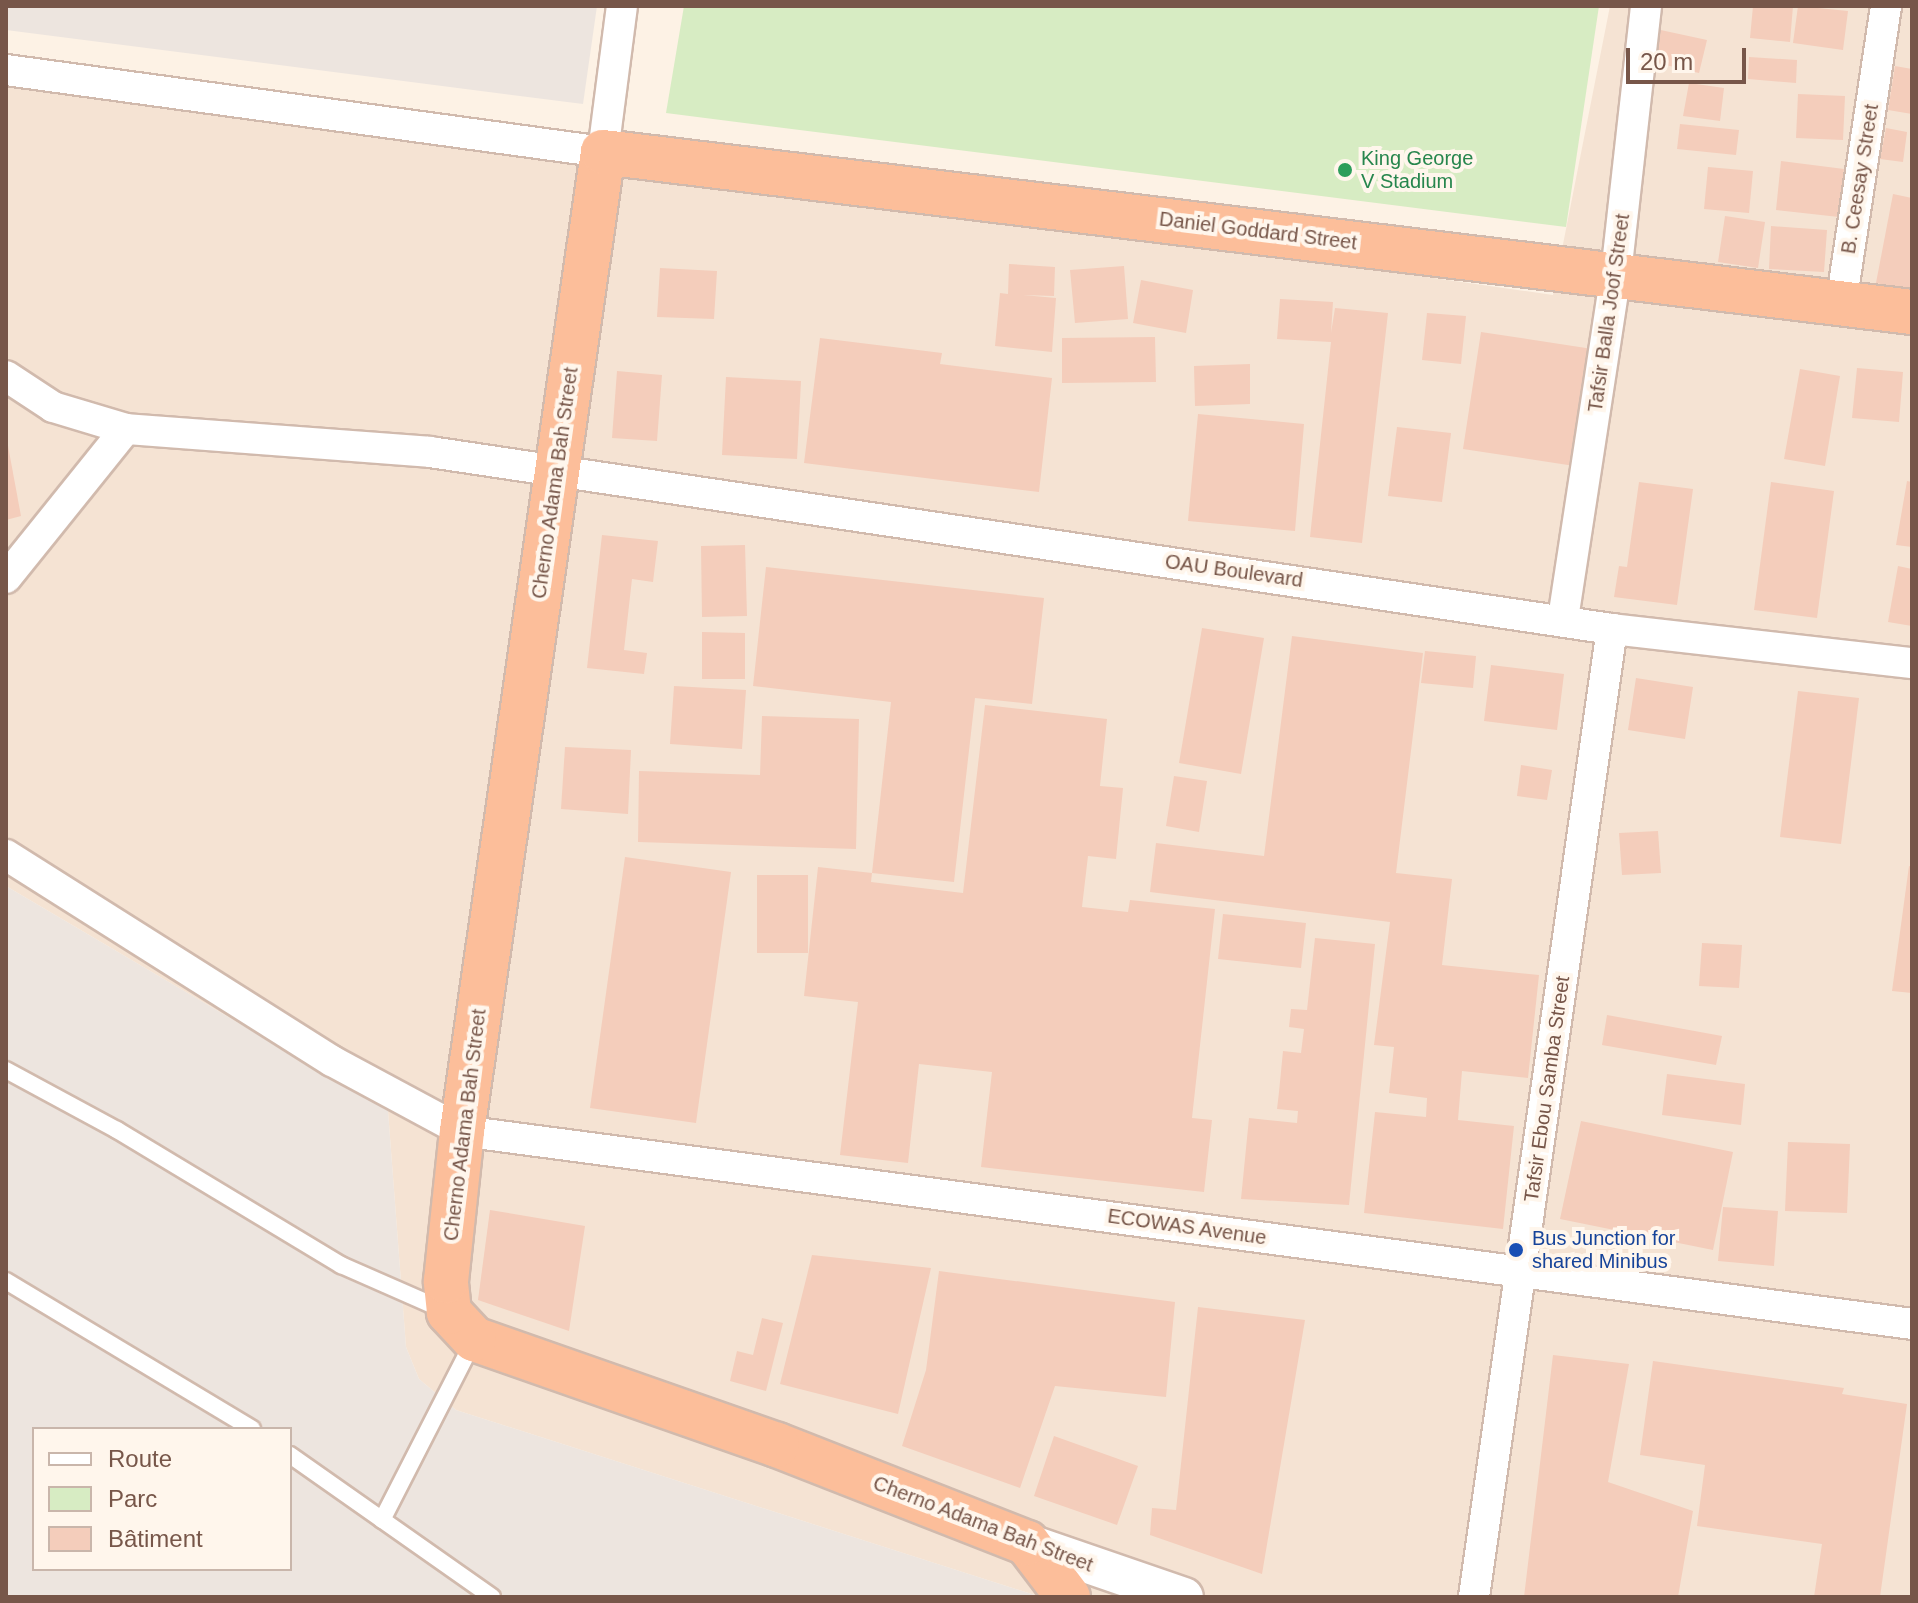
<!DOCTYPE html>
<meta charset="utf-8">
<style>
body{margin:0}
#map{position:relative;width:1918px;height:1603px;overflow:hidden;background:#fdf2e5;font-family:Arial,sans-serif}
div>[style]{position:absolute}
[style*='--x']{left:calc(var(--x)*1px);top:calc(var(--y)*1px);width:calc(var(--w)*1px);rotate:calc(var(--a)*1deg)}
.residential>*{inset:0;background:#f5e3d3}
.industrial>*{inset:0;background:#ede5df}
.green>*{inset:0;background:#d7ecc3}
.building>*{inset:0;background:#f4cdbb}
.roads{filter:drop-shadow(2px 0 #d1baad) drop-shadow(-2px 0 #d1baad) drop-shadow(0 2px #d1baad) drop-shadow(0 -2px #d1baad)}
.service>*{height:16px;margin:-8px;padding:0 8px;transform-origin:8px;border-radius:8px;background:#fff}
.minor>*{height:30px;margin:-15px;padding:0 15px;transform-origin:15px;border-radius:15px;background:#fff}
.tertiary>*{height:38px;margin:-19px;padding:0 19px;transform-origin:19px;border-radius:19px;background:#fff}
.trunk>*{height:44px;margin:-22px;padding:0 22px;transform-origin:22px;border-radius:22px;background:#fcbe9a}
.dots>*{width:22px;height:22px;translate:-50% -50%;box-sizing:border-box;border:4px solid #fff6ec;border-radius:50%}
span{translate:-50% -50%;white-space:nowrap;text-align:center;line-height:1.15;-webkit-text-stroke:8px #fff6ec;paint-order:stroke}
.leisure-label{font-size:20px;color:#27864d}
.left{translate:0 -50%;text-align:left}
.street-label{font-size:20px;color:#775649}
.transit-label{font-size:20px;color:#164399}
.frame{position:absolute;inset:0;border:8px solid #775649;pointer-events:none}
.legend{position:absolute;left:32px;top:1427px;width:260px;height:144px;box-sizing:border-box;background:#fff6ec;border:2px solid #c9b6ab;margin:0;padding:10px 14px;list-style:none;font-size:24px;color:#775649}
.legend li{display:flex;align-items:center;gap:16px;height:40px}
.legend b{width:40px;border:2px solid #c9b6ab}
.scale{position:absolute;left:1626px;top:48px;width:120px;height:36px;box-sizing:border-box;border:4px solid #775649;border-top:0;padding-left:10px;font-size:24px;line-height:28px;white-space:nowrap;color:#775649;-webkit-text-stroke:6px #fff6ec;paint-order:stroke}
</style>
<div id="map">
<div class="residential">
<div style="clip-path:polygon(1610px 6px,1912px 6px,1912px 1597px,1041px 1597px,456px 1410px,419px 1379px,406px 1347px,388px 1111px,6px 886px,6px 74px,1553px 295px)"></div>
</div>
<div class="industrial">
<div style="clip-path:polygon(6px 6px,597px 6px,583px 104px,6px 30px)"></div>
<div style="clip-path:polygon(evenodd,6px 886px,388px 1111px,406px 1347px,419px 1379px,456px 1410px,1041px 1597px,6px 1597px,6px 886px,34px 1429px,290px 1429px,290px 1569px,34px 1569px,34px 1429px)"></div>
</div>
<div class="green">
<div style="clip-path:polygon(684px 6px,1599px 6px,1566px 227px,666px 113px)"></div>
</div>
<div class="building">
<div style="clip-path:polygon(1753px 6px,1793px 6px,1790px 42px,1750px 38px)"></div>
<div style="clip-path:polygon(1798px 6px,1848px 11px,1843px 50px,1793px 43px)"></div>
<div style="clip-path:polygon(1656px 29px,1707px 40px,1699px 73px,1649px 61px)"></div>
<div style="clip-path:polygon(1749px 57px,1797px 60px,1796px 83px,1748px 79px)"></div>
<div style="clip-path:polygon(1895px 66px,1912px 69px,1912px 114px,1888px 110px)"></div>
<div style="clip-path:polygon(1689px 83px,1724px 88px,1720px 121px,1683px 116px)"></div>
<div style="clip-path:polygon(1798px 94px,1845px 96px,1843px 140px,1796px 138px)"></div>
<div style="clip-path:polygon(1680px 124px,1739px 130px,1736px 155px,1677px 149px)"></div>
<div style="clip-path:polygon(1886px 128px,1907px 132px,1903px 162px,1880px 159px)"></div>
<div style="clip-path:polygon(1781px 161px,1844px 169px,1839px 217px,1776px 210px)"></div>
<div style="clip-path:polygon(1708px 167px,1753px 171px,1749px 213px,1704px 209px)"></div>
<div style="clip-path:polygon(1893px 194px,1912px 198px,1912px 291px,1876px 283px)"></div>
<div style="clip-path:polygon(1725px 216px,1765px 222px,1758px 268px,1718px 262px)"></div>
<div style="clip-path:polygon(1771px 226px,1827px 230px,1824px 272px,1769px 269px)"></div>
<div style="clip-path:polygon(1009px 264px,1055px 267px,1054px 296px,1023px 295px,1056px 298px,1052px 352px,995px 346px,1000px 293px,1008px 294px)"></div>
<div style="clip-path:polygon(1124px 266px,1128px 319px,1075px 323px,1070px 270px)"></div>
<div style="clip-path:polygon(660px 268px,717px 271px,714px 319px,657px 317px)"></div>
<div style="clip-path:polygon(1141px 280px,1193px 290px,1186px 333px,1133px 323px)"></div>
<div style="clip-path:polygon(1280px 299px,1333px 302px,1331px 333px,1335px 308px,1388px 313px,1362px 543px,1310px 537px,1331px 342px,1277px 339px)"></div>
<div style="clip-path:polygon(1427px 313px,1466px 316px,1461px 364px,1422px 360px)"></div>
<div style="clip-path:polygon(1481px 332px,1599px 350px,1581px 467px,1463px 449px)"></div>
<div style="clip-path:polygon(1155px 337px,1156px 382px,1062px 383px,1062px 338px)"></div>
<div style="clip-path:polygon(820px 338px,942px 353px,940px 364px,1052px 378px,1039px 492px,804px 463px)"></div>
<div style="clip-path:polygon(1250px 364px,1250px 404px,1195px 406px,1194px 366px)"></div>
<div style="clip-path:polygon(1857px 368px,1903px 372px,1899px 422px,1852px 418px)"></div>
<div style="clip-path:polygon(1800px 369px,1840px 376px,1825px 466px,1784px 459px)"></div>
<div style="clip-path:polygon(617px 371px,662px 375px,657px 441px,612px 438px)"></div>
<div style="clip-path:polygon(726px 377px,801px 381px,797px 459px,722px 455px)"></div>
<div style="clip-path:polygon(1198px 414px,1304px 424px,1295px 531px,1188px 521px)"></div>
<div style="clip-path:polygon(1397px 427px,1451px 433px,1442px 502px,1388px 496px)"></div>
<div style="clip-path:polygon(6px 435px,21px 516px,6px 520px)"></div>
<div style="clip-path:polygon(1907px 481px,1912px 482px,1912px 547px,1896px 545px)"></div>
<div style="clip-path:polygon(1639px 482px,1693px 489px,1677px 605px,1614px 597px,1619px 566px,1627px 567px)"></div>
<div style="clip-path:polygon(1771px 482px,1834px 491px,1817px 618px,1754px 610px)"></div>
<div style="clip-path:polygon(602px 535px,658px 541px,653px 582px,632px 579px,624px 650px,647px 653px,644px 674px,587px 668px)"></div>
<div style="clip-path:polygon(745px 545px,747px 616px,702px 617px,701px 546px)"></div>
<div style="clip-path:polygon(1898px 566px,1912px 569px,1912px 626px,1888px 622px)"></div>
<div style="clip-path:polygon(766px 567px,1044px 598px,1032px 704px,975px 698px,954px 882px,872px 873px,871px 882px,963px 893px,985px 705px,1107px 719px,1100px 786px,1123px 788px,1116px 859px,1088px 856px,1082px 907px,1128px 912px,1130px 900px,1215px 909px,1192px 1118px,1212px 1120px,1204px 1192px,981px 1167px,992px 1072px,919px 1064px,908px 1163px,840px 1155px,858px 1002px,804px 996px,818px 867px,872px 873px,891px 702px,753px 686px)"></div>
<div style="clip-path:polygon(1202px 628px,1264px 638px,1241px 774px,1179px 763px)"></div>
<div style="clip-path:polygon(702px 632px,745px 633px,745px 679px,702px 679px)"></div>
<div style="clip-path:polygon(1292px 636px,1423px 653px,1396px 873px,1452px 879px,1442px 965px,1539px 975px,1528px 1078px,1462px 1071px,1458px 1120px,1514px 1126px,1503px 1229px,1364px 1213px,1375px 1112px,1426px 1117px,1427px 1098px,1389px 1093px,1394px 1047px,1374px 1045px,1390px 922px,1150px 892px,1156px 843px,1264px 856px)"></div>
<div style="clip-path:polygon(1425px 651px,1476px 656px,1473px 688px,1421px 683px)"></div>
<div style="clip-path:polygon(1491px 665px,1564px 674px,1557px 730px,1484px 721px)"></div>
<div style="clip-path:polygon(1636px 678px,1693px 687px,1685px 739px,1628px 730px)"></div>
<div style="clip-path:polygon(674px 686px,746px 690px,742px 749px,670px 744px)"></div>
<div style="clip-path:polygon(1798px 691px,1859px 698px,1841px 844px,1780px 837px)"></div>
<div style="clip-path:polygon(762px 716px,859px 719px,856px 849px,638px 842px,639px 771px,760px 775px)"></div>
<div style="clip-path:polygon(565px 747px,631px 750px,628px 814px,561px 809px)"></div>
<div style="clip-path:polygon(1521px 765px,1552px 770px,1547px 800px,1517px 796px)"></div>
<div style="clip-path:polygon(1174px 776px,1207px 781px,1199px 832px,1166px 826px)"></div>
<div style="clip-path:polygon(1658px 831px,1661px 873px,1622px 875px,1619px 833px)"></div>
<div style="clip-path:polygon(625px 857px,731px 872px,696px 1123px,590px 1108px)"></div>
<div style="clip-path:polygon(1909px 866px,1912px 867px,1912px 993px,1892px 991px)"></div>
<div style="clip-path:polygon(757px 875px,808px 875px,808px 953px,757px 953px)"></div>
<div style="clip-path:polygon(1223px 914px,1306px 923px,1301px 968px,1218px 959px)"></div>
<div style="clip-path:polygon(1315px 938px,1375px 944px,1349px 1205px,1241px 1199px,1249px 1118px,1297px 1123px,1298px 1111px,1277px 1109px,1279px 1092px,1283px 1051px,1301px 1053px,1304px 1029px,1289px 1027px,1291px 1009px,1307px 1010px)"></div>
<div style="clip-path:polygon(1702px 943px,1742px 945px,1739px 988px,1699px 986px)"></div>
<div style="clip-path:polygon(1607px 1015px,1722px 1036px,1716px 1065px,1602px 1045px)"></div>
<div style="clip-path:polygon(1667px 1074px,1745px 1084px,1741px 1125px,1662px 1115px)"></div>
<div style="clip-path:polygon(1581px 1121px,1733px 1152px,1713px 1250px,1560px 1219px)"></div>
<div style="clip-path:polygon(1788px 1142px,1850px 1144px,1847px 1213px,1785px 1211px)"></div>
<div style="clip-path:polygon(1723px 1207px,1778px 1211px,1774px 1266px,1718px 1261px)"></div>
<div style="clip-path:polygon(490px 1210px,585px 1226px,569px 1331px,478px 1300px)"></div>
<div style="clip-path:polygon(812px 1255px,931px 1268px,898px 1414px,780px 1384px)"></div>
<div style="clip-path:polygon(939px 1271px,1175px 1302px,1166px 1397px,1055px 1386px,1020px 1488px,902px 1446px,926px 1370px)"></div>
<div style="clip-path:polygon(1198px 1307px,1305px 1320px,1262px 1574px,1150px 1535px,1152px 1508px,1176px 1510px)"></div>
<div style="clip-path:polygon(762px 1318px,783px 1323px,766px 1391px,730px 1381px,737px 1351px,753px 1355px)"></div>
<div style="clip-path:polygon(1553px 1355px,1629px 1364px,1608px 1482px,1693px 1511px,1678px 1597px,1524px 1597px)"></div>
<div style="clip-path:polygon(1653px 1361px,1844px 1388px,1842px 1394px,1907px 1404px,1880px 1597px,1814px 1597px,1822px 1544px,1697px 1526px,1705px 1465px,1640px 1455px)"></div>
<div style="clip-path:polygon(1054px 1436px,1138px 1466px,1117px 1525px,1034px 1496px)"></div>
</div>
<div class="roads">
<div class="service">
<div style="--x:6;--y:1070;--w:126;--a:28.4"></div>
<div style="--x:117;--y:1130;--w:262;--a:31.1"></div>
<div style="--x:341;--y:1265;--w:115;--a:23.7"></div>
<div style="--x:6;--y:1281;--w:287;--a:31"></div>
<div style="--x:290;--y:1455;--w:247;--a:35.1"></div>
<div style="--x:382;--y:1520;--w:202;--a:-62.9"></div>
</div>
<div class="minor">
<div style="--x:6;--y:70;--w:603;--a:7.82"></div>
<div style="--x:603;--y:152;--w:147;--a:-82.6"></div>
<div style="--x:1841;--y:304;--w:301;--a:-81.4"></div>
<div style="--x:6;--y:376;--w:56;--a:33.4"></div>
<div style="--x:53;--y:407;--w:76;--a:16.8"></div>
<div style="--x:126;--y:429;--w:305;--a:4.3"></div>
<div style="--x:430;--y:452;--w:1195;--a:8.52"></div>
<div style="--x:1612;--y:629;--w:302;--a:6.5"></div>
<div style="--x:6;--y:578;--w:191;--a:-51.2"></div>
<div style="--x:1563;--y:619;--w:349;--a:-81.3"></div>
<div style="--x:1616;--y:274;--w:270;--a:-83.6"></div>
<div style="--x:6;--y:855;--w:386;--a:32.3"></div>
<div style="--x:332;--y:1061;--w:148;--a:28.3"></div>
<div style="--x:462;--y:1131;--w:1463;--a:7.58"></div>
<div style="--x:1474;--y:1597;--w:978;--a:-81.89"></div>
</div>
<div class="tertiary">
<div style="--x:1027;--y:1543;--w:166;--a:19"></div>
</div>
<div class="trunk">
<div style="--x:1068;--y:1597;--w:68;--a:-127.2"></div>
<div style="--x:1027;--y:1543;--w:269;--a:-158.6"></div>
<div style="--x:777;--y:1445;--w:321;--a:-160.7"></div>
<div style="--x:474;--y:1339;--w:37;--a:-133"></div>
<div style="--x:449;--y:1312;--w:31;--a:-96"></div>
<div style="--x:446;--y:1281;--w:151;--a:-83.9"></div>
<div style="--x:462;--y:1131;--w:989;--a:-81.8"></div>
<div style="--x:603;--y:152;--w:1319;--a:6.97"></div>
</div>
</div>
<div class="dots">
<div style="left:1345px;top:170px;background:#2e9e5b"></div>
<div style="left:1516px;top:1250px;background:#1a4fb4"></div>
</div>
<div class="leisure-label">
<span class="left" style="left:1361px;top:170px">King George<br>V Stadium</span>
</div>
<div class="street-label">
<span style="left:1860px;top:179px;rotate:-81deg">B. Ceesay Street</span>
<span style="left:1258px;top:231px;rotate:7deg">Daniel Goddard Street</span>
<span style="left:1609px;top:313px;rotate:-82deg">Tafsir Balla Joof Street</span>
<span style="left:555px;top:483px;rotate:-82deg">Cherno Adama Bah Street</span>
<span style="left:1234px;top:571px;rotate:8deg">OAU Boulevard</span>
<span style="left:1547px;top:1089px;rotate:-82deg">Tafsir Ebou Samba Street</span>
<span style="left:465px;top:1125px;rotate:-83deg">Cherno Adama Bah Street</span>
<span style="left:1187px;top:1227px;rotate:8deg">ECOWAS Avenue</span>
<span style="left:983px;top:1524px;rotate:21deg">Cherno Adama Bah Street</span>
</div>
<div class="transit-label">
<span class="left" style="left:1532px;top:1250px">Bus Junction for<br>shared Minibus</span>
</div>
<div class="frame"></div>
<ul class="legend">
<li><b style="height:10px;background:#fff"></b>Route</li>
<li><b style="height:22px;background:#d7ecc3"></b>Parc</li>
<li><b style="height:22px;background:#f4cdbb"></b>Bâtiment</li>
</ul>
<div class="scale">20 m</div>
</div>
